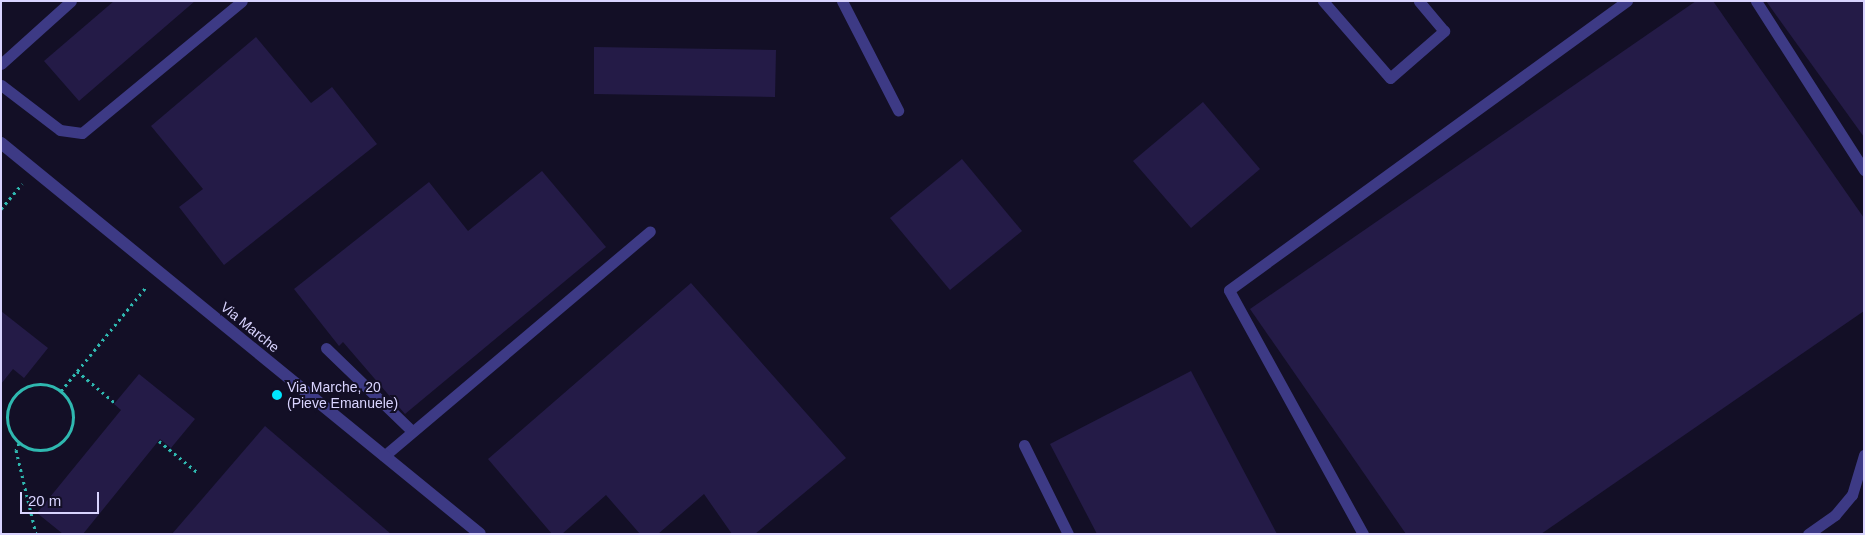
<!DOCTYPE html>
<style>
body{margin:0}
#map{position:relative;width:1865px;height:535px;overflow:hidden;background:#130f26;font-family:Helvetica,sans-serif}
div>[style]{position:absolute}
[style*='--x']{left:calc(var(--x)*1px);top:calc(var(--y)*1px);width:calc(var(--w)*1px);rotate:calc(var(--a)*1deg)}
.building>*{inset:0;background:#241b47}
.path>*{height:3px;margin-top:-1.5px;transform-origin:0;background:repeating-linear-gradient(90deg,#2fb8b0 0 2.5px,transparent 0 6.5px)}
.path>.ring{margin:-1.5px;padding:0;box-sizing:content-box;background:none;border:3px solid #2fb8b0;border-radius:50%}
.lane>*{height:11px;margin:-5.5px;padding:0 5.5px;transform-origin:5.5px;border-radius:5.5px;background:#3d3a85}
.street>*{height:12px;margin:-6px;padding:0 6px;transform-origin:6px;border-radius:6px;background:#3d3a85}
.dots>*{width:14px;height:14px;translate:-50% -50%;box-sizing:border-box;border:2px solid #130f26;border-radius:50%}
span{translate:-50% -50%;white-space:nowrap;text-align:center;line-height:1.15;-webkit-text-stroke:4px #130f26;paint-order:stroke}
.street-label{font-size:14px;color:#d9d4ff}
.poi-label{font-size:14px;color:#d9d4ff}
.left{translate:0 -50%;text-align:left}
.frame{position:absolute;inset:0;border:2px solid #d9d4ff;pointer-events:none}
.scale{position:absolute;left:20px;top:492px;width:79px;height:22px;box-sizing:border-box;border:2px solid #d9d4ff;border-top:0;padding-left:6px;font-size:15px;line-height:18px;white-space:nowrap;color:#d9d4ff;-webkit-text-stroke:4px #130f26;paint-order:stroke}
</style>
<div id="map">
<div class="building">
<div style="clip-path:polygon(114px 1px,195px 1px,79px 101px,44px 61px)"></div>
<div style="clip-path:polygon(1696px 1px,1713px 1px,1864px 218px,1864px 311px,1541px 534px,1406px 534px,1250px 309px)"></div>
<div style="clip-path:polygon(1766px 1px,1864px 1px,1864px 137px)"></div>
<div style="clip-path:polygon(256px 37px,311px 103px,332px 87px,377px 144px,224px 265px,179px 207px,203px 189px,151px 126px)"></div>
<div style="clip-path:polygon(594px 47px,776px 50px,775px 97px,594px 94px)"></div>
<div style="clip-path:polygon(1203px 102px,1260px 169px,1191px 228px,1133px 161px)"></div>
<div style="clip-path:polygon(962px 159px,1022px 231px,950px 290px,890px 218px)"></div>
<div style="clip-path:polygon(542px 171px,606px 247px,405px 414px,343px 342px,339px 346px,294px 289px,429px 182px,468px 231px)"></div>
<div style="clip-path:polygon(691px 283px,846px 458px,755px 534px,732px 534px,704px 494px,658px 534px,640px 534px,606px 495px,562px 534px,552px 534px,488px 459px)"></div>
<div style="clip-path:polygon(1px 311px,48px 348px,24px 378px,13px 369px,1px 384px)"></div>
<div style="clip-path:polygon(1191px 371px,1277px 534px,1097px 534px,1050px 444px)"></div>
<div style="clip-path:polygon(139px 374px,195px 419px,171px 448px,160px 439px,83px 534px,63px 534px,37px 513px,121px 410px,114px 404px)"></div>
<div style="clip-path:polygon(265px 426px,391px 534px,172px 534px)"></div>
</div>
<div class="path">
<div style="--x:1;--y:209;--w:33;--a:-50"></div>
<div style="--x:77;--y:371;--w:50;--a:40.1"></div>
<div class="ring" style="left:7px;top:384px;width:63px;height:63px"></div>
<div style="--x:61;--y:391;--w:134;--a:-50.7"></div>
<div style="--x:159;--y:441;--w:49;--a:39.2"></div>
<div style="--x:19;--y:443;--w:8;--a:113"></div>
<div style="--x:16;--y:450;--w:86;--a:76.6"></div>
</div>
<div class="lane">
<div style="--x:842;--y:1;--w:123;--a:62.8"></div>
<div style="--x:1323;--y:1;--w:102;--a:49"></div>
<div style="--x:1390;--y:78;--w:72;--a:-41"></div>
<div style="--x:1444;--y:31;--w:39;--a:-130"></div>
<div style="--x:1756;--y:1;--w:201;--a:57.4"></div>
<div style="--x:1;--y:64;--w:94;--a:-42"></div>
<div style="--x:1;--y:85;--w:74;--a:37.3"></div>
<div style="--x:60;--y:130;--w:22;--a:8"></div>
<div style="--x:82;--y:133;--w:207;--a:-39.5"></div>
<div style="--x:326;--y:348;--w:120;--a:44"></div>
<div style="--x:1024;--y:445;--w:99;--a:63.7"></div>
<div style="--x:384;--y:456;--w:348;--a:-40.2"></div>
<div style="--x:1363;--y:534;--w:278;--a:-118.8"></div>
<div style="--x:1229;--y:290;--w:492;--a:-36"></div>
<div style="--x:1808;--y:534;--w:33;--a:-35"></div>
<div style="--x:1835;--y:515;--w:26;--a:-50"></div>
<div style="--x:1852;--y:495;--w:42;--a:-73.3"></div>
</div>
<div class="street">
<div style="--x:1;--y:143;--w:618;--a:39.22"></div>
</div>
<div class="dots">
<div style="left:277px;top:395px;background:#00e5ff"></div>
</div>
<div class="street-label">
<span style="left:250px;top:327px;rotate:39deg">Via Marche</span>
</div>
<div class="poi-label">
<span class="left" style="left:287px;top:395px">Via Marche, 20<br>(Pieve Emanuele)</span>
</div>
<div class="frame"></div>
<div class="scale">20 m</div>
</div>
